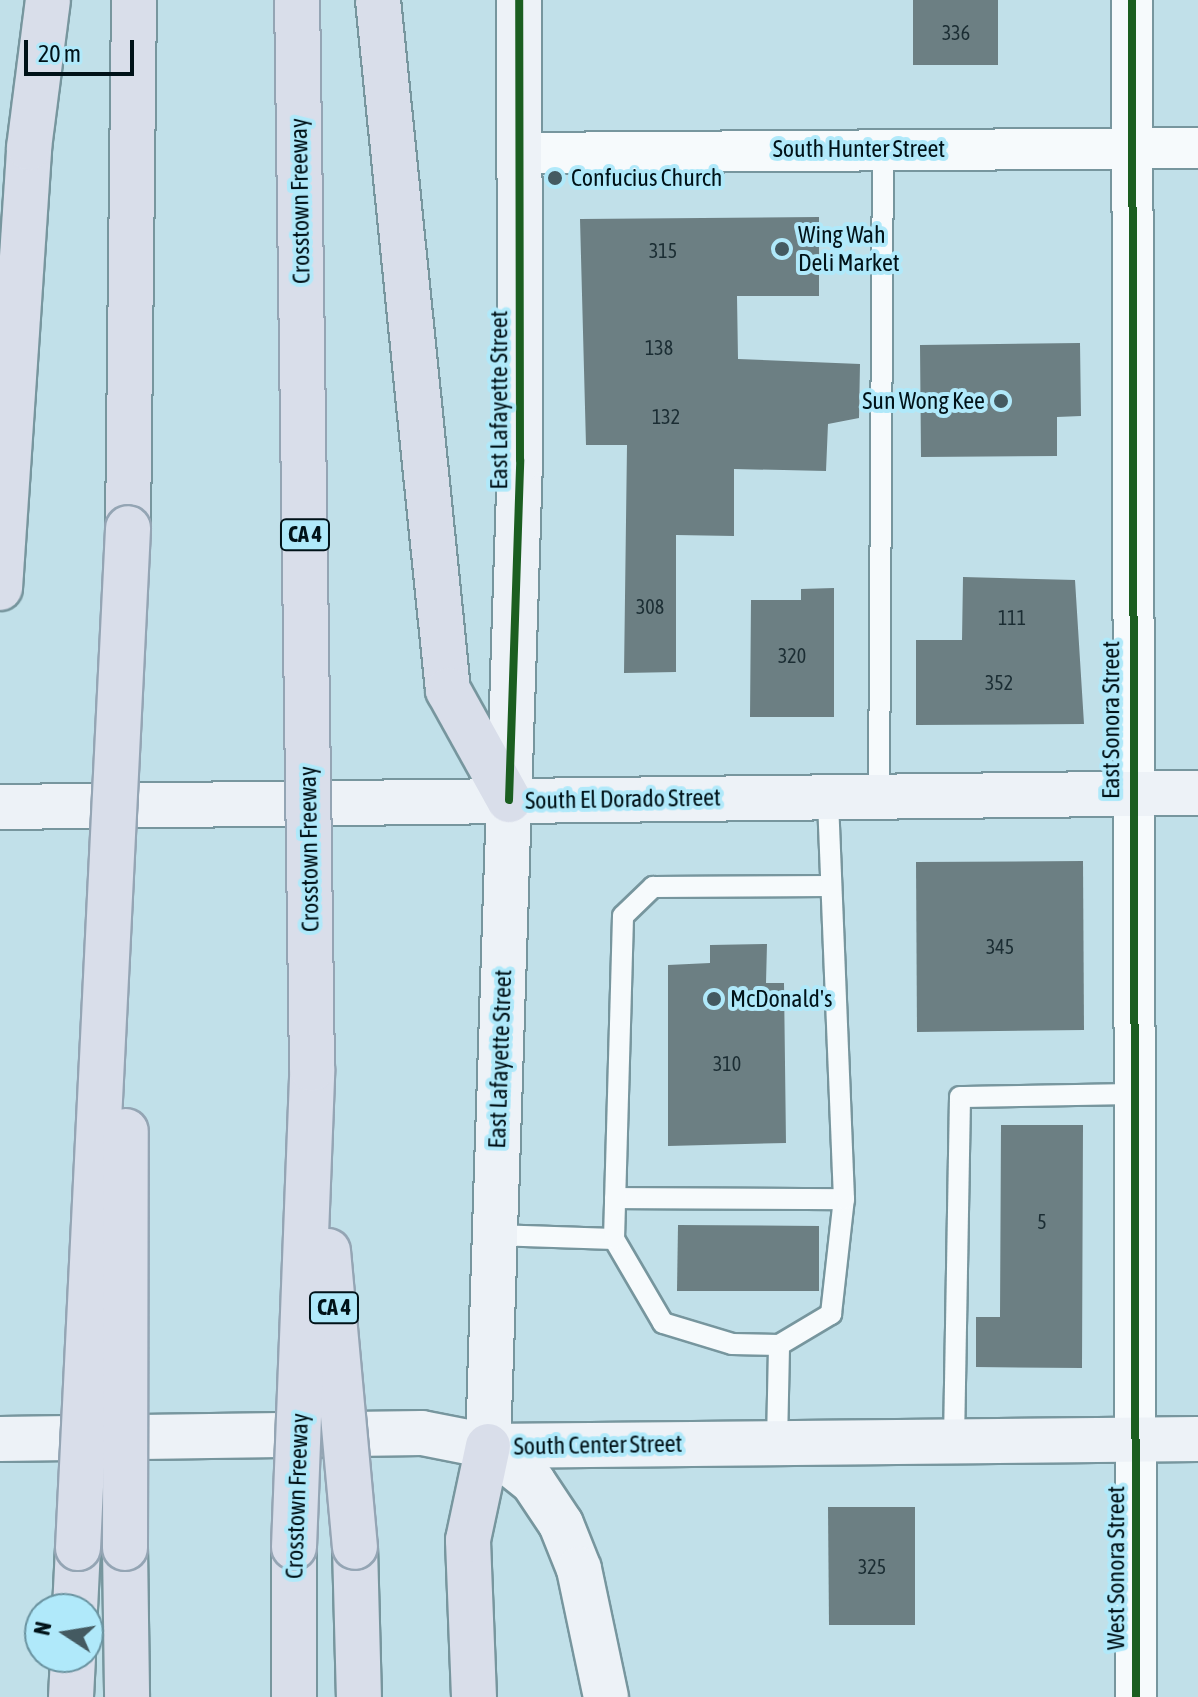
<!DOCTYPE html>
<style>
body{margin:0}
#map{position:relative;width:1198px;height:1697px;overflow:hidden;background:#c1e0e9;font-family:"Asap Condensed",sans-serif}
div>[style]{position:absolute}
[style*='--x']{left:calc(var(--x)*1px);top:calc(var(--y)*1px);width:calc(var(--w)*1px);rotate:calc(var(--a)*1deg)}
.building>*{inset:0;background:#6c7f83}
.roads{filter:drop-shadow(2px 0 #77969e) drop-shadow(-2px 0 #77969e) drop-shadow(0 2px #77969e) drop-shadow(0 -2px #77969e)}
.lane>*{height:20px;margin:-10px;padding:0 10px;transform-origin:10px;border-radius:10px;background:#f6fafc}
.street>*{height:40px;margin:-20px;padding:0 20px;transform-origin:20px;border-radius:20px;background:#f6fafc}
.secondary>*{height:44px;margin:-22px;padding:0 22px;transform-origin:22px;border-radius:22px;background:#edf2f7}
.highway>*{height:44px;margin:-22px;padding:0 22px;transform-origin:22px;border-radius:22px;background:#d9deea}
.bridges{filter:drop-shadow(2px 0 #94a5b4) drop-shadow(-2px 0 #94a5b4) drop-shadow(0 2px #94a5b4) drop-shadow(0 -2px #94a5b4)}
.highway-bridge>*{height:44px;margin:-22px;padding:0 22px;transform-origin:22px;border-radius:22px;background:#d9deea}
.cycleway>*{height:8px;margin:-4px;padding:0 4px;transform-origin:4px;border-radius:4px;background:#1b5e20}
.dots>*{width:22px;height:22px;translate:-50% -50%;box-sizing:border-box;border:4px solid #b0e9fa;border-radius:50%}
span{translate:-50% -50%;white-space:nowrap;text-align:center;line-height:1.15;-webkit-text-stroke:8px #b0e9fa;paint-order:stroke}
.number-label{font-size:20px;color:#1b2d33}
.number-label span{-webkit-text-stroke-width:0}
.shield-label span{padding:2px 6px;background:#b0e9fa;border:2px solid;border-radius:6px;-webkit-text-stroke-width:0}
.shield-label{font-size:22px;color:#001218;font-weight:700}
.street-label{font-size:24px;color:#001218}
.poi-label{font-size:24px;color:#001218}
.left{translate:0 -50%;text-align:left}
.right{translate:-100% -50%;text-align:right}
.north{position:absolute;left:24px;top:1593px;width:80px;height:80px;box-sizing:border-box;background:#b0e9fa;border:2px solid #6a93a0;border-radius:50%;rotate:282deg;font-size:22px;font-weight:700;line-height:32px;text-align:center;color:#001218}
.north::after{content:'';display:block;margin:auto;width:28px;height:36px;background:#445a61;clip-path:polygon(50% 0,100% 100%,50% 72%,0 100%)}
.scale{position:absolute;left:24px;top:40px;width:110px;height:36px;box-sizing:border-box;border:4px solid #001218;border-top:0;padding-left:10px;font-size:24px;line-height:28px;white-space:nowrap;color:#001218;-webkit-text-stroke:6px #b0e9fa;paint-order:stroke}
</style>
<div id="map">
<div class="building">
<div style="clip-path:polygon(913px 0,998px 0,998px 65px,913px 65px)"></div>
<div style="clip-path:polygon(819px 217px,819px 296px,737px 296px,738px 359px,860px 364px,859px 418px,828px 424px,826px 471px,734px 469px,734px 536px,676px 535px,676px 672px,624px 673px,627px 445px,586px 445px,580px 219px)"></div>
<div style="clip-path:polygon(1080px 343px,1081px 416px,1057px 417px,1057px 456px,921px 457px,920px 345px)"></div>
<div style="clip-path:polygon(963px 577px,1075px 580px,1084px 724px,916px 725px,916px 640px,962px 640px)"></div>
<div style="clip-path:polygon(834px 588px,834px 717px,750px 717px,751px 600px,801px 600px,801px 589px)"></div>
<div style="clip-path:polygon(1083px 861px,1084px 1030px,917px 1032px,916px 862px)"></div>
<div style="clip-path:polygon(767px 944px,766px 983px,784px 983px,786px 1143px,668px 1146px,668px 965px,710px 963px,710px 945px)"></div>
<div style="clip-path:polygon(1001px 1125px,1083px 1125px,1082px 1368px,976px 1367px,976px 1317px,1000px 1317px)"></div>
<div style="clip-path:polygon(678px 1225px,819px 1226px,819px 1291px,677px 1291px)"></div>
<div style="clip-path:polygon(828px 1507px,915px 1507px,915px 1625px,829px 1625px)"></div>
</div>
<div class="roads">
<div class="lane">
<div style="--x:879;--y:795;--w:646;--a:-89.65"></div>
<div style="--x:615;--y:1198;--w:229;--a:0.3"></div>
<div style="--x:494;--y:1235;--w:120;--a:1.9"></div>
<div style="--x:614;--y:1239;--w:97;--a:59.7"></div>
<div style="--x:663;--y:1323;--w:72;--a:16.9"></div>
<div style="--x:732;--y:1344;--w:47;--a:1.2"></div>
<div style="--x:614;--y:1239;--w:323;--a:-88.4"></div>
<div style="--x:623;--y:916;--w:42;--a:-44"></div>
<div style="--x:653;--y:887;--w:177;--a:-0.3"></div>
<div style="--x:954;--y:1441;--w:344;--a:-89"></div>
<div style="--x:960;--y:1097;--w:176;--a:-1"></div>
<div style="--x:777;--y:1443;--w:98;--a:-88.8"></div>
<div style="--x:779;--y:1345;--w:61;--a:-30.8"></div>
<div style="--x:831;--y:1314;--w:116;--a:-83.6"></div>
<div style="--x:844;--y:1199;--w:403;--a:-92.3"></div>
</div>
<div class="street">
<div style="--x:1132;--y:0;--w:1697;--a:89.86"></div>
<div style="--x:519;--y:153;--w:679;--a:-0.42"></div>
</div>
<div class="secondary">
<div style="--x:0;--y:807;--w:1198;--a:-0.67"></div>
<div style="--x:0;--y:1439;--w:422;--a:-0.8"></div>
<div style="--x:422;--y:1433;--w:67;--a:11.1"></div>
<div style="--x:488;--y:1446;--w:710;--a:-0.56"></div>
<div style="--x:488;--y:1446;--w:987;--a:-88.14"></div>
<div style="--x:520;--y:460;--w:460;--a:-90.1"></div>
<div style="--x:488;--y:1446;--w:58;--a:38.7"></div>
<div style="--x:533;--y:1482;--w:50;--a:56.3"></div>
<div style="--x:561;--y:1524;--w:48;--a:68.2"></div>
<div style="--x:579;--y:1569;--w:131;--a:78.1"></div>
</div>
<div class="highway">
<div style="--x:378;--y:0;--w:694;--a:84.21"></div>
<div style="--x:448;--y:690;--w:126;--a:61"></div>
<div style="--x:128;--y:528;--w:528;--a:-89.35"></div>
<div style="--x:0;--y:588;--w:441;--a:-86.2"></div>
<div style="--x:29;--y:148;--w:149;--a:-82.7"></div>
<div style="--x:355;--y:1547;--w:150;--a:88.5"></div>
<div style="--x:125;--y:1548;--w:149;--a:89.2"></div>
<div style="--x:75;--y:1609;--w:61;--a:-87.2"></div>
<div style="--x:71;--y:1697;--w:40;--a:-87.1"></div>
<div style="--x:294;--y:1697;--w:150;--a:-90"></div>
<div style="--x:474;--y:1697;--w:157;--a:-92.2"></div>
<div style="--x:468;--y:1540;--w:96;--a:-78"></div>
</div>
</div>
<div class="bridges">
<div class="highway-bridge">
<div style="--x:328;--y:1251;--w:297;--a:84.8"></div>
<div style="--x:294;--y:1547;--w:478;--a:-87.8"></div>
<div style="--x:312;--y:1069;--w:1069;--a:-90.8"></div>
<div style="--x:78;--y:1548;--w:1021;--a:-87.19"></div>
<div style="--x:125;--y:1548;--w:417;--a:-89.9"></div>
</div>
</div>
<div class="cycleway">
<div style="--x:1132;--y:0;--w:1697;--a:89.86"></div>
<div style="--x:509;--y:800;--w:340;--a:-88.1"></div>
<div style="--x:520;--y:460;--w:460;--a:-90.1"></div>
</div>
<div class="dots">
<div style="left:555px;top:178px;background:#445a61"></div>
<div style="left:782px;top:249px;background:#445a61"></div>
<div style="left:1001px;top:401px;background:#445a61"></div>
<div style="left:714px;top:999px;background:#445a61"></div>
</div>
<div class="number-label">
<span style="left:956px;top:32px">336</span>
<span style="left:663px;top:250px">315</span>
<span style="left:659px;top:347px">138</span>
<span style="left:666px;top:416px">132</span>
<span style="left:650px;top:606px">308</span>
<span style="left:1012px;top:617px">111</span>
<span style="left:792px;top:655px">320</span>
<span style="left:999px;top:682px">352</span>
<span style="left:1000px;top:946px">345</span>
<span style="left:727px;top:1063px">310</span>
<span style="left:1042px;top:1221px">5</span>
<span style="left:872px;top:1566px">325</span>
</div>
<div class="shield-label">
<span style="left:305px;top:535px">CA 4</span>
<span style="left:334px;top:1308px">CA 4</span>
</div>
<div class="street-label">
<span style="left:859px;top:149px">South Hunter Street</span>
<span style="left:300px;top:201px;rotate:-91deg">Crosstown Freeway</span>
<span style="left:499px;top:400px;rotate:-90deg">East Lafayette Street</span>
<span style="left:1111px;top:720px;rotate:-90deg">East Sonora Street</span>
<span style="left:623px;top:799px;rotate:-1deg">South El Dorado Street</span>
<span style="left:309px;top:849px;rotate:-91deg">Crosstown Freeway</span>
<span style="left:500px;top:1059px;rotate:-88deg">East Lafayette Street</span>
<span style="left:598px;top:1445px;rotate:-1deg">South Center Street</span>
<span style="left:297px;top:1496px;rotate:-88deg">Crosstown Freeway</span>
<span style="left:1116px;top:1568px;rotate:-90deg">West Sonora Street</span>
</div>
<div class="poi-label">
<span class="left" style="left:571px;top:178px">Confucius Church</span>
<span class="left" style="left:798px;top:249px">Wing Wah<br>Deli Market</span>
<span class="right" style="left:985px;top:401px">Sun Wong Kee</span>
<span class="left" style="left:730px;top:999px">McDonald's</span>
</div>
<div class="north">N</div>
<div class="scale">20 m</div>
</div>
